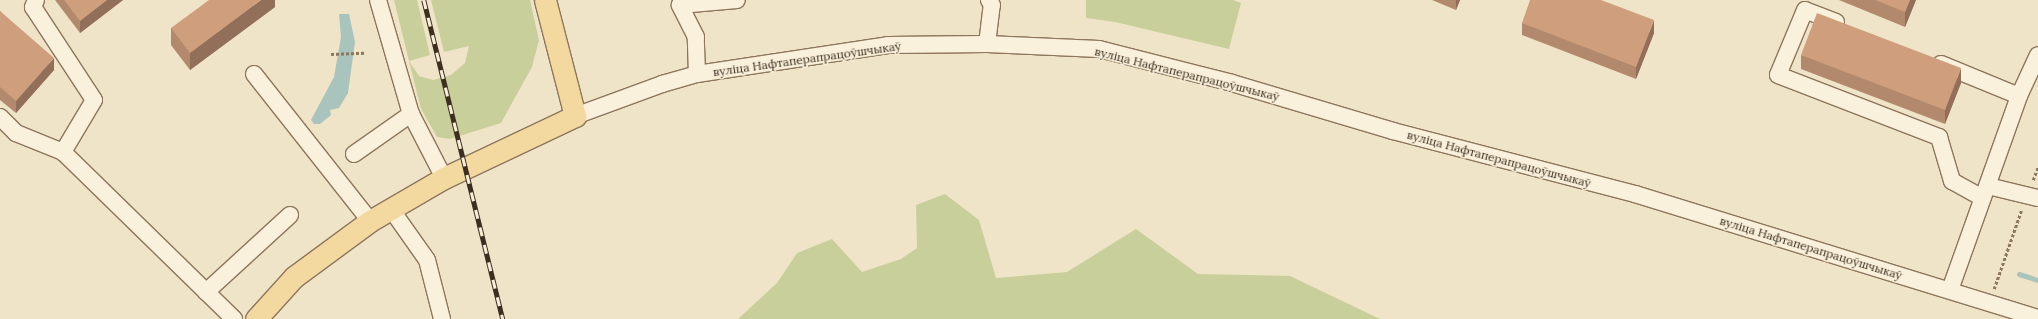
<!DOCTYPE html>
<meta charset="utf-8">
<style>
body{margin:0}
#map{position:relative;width:2038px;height:319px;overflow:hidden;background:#f0e4c8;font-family:Lora,serif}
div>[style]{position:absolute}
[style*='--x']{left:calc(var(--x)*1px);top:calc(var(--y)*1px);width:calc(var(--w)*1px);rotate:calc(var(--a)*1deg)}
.green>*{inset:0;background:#c9cf9b}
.water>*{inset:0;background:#a9c4bc}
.stream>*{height:5px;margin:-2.5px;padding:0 2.5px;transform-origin:2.5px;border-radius:2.5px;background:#a9c4bc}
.path>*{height:2.5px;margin-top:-1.25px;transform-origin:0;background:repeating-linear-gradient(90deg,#8d765c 0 3px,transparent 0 5px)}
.roads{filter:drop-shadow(1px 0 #8d765c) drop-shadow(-1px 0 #8d765c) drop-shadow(0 1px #8d765c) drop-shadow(0 -1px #8d765c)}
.minor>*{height:16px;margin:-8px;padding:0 8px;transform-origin:8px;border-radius:8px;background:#faf1dc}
.major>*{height:21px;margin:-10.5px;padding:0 10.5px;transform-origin:10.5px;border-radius:10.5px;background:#f3d9a0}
.rail>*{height:4.5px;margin-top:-2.25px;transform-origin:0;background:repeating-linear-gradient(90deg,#f7eed8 0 9px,#3d2e20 0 18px);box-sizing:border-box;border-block:1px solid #3d2e20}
.wall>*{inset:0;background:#b2896c}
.shaded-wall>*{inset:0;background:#916f58}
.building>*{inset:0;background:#cf9f7d}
span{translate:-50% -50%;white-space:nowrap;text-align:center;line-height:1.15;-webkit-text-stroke:3px #f7eed8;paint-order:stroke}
.street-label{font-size:12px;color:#3d2e20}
</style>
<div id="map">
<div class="green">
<div style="clip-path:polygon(394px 0,417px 0,430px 55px,409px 61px,419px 76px,433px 80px,451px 75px,465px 63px,469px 46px,444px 52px,431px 0,530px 0,539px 40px,532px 67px,501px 123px,450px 139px,437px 137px,421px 109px,409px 61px)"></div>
<div style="clip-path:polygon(1086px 0,1233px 0,1241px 3px,1229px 49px,1115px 22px,1086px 18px)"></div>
<div style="clip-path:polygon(945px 194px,979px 220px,996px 278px,1067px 272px,1136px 229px,1198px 274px,1290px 276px,1380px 319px,738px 319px,777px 283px,797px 253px,832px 239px,862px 272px,901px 259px,917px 248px,916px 205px)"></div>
</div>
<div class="water">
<div style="clip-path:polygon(339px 14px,349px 14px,355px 42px,348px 93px,339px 108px,330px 110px,331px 115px,320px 124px,314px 124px,311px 120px,334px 77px,341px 37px)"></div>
</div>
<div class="stream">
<div style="--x:2019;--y:274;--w:20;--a:18"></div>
</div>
<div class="path">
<div style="--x:331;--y:54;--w:33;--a:-2"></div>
<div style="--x:2033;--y:180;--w:14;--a:-69"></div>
<div style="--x:1994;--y:289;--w:83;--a:-70.9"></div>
</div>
<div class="roads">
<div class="minor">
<div style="--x:36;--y:0;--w:8;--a:113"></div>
<div style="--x:33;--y:7;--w:111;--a:56.7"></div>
<div style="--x:94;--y:100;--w:61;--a:120.8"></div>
<div style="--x:378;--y:0;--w:119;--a:73.9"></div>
<div style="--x:411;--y:114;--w:72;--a:62.7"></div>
<div style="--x:1836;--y:22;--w:33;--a:-159"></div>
<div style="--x:1805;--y:10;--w:70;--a:112.6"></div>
<div style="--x:1778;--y:75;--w:173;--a:21.1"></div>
<div style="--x:1939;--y:137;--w:46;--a:73.5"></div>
<div style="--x:1952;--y:181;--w:35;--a:29"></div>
<div style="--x:987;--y:44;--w:39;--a:-83"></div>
<div style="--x:992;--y:5;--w:6;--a:-121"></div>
<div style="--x:1941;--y:64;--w:84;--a:22.3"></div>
<div style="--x:254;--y:74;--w:187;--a:51.7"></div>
<div style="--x:697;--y:74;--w:37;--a:-92"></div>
<div style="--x:696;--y:37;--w:36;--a:-117"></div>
<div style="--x:680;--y:5;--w:57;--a:-5"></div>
<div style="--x:575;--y:116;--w:93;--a:-20.2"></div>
<div style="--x:662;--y:84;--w:36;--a:-16"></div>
<div style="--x:697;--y:74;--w:193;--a:-8.6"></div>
<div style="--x:888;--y:45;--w:99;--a:-0.6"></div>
<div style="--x:987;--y:44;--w:112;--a:2.6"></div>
<div style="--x:1099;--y:49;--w:137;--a:14.3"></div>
<div style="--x:1232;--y:83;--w:168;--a:16.6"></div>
<div style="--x:1393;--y:131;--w:250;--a:14.6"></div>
<div style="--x:1635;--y:194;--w:422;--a:17.1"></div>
<div style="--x:0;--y:117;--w:23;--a:45"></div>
<div style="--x:16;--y:133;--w:51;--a:22"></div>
<div style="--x:63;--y:152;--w:239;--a:44.3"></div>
<div style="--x:354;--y:154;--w:70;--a:-35.1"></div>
<div style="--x:1988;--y:186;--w:51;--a:13.5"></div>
<div style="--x:391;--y:209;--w:62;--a:54.8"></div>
<div style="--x:427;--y:260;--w:61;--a:75.7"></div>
<div style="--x:1950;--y:290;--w:206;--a:-70.4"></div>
<div style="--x:2019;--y:96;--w:45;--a:-65.1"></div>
<div style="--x:206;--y:292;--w:114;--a:-42.5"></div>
</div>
<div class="major">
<div style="--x:256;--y:319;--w:57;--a:-47.9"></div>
<div style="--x:294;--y:277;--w:94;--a:-36.4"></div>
<div style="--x:370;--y:221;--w:86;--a:-30.2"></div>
<div style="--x:444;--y:178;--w:145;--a:-25.3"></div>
<div style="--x:575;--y:116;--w:120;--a:-104.5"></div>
</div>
</div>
<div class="rail">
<div style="--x:424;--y:0;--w:329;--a:76.1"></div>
</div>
<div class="wall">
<div style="clip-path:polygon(55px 0,123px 0,80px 33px)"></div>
<div style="clip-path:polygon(275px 0,275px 7px,190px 70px,171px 45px,171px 28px)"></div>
<div style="clip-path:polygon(1432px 0,1460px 0,1456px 10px)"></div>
<div style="clip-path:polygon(1839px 0,1916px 0,1905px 27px)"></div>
<div style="clip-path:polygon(0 11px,54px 70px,16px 113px,0 100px)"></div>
<div style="clip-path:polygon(1522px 23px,1654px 33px,1636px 79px,1522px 35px)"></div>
<div style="clip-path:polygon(1801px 55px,1961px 83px,1945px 124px,1801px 69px)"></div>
</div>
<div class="shaded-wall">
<div style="clip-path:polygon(107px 0,123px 0,80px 33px,80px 21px)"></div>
<div style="clip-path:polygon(261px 0,275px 0,275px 7px,190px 70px,190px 53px)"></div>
<div style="clip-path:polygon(1456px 0,1460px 0,1456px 10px)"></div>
<div style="clip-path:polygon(1910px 0,1916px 0,1905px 27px,1905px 12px)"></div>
<div style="clip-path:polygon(1654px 20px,1654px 33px,1636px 79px,1636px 67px)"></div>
<div style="clip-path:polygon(54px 58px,54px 70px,16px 113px,16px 101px)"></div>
<div style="clip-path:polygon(1961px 68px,1961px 83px,1945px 124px,1945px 110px)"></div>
</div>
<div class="building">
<div style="clip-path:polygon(64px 0,107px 0,80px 21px)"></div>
<div style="clip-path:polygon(209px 0,261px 0,190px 53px,171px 28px)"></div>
<div style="clip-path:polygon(1530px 0,1601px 0,1654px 20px,1636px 67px,1522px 23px)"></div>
<div style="clip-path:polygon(1875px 0,1910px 0,1905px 12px)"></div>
<div style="clip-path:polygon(0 11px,54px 58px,16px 101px,0 87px)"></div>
<div style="clip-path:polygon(1817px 13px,1961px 68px,1945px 110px,1801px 55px)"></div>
</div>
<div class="street-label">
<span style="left:807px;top:59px;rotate:-8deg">вуліца Нафтаперапрацоўшчыкаў</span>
<span style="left:1187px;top:74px;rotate:14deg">вуліца Нафтаперапрацоўшчыкаў</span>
<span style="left:1499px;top:159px;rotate:15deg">вуліца Нафтаперапрацоўшчыкаў</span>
<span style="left:1811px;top:248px;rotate:17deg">вуліца Нафтаперапрацоўшчыкаў</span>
</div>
</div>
